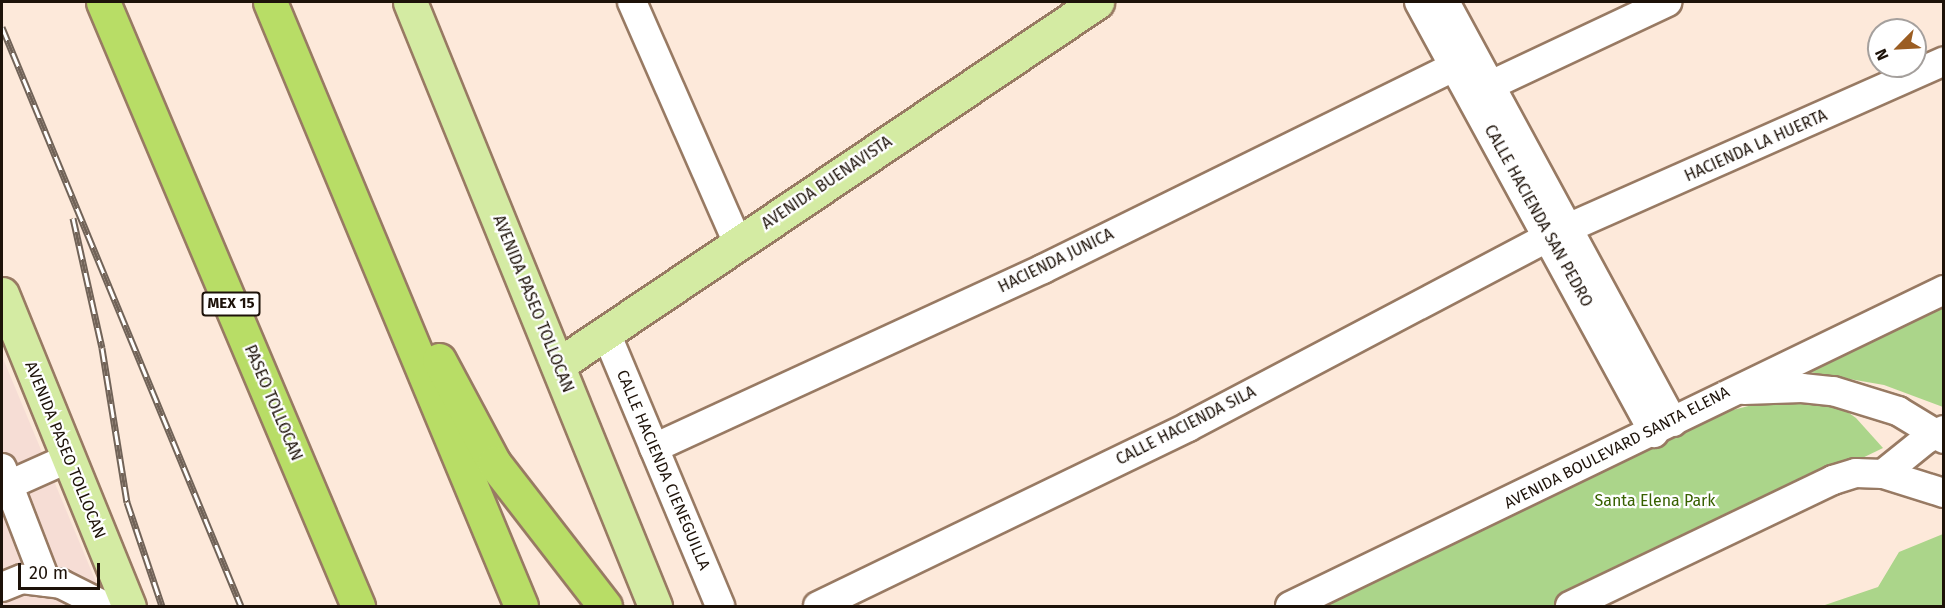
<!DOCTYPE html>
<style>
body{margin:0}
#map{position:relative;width:1945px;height:608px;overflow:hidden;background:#fde9da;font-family:"Fira Sans",sans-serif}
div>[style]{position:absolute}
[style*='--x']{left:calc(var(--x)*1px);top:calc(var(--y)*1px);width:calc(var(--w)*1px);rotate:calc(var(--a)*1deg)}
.industrial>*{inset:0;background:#f6ddd5}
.green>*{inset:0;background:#abd58a}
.roads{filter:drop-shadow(2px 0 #987a63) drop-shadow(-2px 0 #987a63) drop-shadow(0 2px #987a63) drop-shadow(0 -2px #987a63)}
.minor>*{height:28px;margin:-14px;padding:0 14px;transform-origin:14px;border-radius:14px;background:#fff}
.major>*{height:33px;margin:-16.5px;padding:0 16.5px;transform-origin:16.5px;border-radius:16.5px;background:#d4eba3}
.highway>*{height:33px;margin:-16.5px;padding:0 16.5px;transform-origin:16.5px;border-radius:16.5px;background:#b8dd66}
.rail>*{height:7px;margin-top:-3.5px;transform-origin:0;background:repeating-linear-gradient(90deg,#fff 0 14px,#716358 0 28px);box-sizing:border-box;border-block:2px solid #716358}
span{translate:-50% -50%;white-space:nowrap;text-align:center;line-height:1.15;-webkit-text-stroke:4.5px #fff;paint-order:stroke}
.shield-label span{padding:2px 4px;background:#fff;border:2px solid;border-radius:4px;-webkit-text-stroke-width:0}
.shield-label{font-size:15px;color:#1d1209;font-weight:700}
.street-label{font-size:16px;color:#1d1209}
.park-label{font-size:16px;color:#376000}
.frame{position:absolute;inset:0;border:3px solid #1d1209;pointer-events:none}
.north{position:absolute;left:1867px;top:18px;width:60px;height:60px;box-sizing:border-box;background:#fff;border:2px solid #a5a09d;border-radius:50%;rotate:246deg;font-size:16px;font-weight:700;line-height:24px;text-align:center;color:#1d1209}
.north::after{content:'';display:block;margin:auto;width:21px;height:27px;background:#9b5d22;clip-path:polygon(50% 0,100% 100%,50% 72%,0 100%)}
.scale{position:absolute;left:18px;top:563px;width:82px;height:27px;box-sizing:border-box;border:3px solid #1d1209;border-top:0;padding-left:8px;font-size:18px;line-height:21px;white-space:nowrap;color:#1d1209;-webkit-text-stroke:4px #fff;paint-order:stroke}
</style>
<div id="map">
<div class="industrial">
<div style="clip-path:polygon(2px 356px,106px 606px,2px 606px)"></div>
</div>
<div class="green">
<div style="clip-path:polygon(1943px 301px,1943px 407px,1884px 385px,1792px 369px)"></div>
<div style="clip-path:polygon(1780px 398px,1842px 408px,1856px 418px,1883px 448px,1556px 606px,1318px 606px,1725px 412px)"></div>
<div style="clip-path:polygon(1943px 534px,1943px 606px,1822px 606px,1878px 587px,1899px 552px)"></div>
</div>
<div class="roads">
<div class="minor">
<div style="--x:632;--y:2;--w:263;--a:66.3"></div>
<div style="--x:1419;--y:2;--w:491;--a:61.4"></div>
<div style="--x:1445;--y:2;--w:478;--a:61.5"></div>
<div style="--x:1491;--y:85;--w:195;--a:-25.2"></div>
<div style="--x:1568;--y:228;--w:411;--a:-23.9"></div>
<div style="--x:606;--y:333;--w:296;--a:67.3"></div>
<div style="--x:1744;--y:390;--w:58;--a:-2"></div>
<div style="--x:1802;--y:388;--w:31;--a:6"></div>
<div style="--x:1833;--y:391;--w:68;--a:17.1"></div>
<div style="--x:1898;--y:411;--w:54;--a:31.3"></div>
<div style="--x:654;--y:448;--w:428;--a:-24.7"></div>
<div style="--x:1043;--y:269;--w:459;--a:-26.2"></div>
<div style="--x:2;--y:468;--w:122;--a:68.9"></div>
<div style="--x:1883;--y:474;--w:54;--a:-39"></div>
<div style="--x:1925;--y:440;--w:21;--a:-28"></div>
<div style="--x:2;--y:488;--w:73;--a:-24.1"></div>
<div style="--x:2;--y:587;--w:22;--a:-22"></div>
<div style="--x:22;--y:579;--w:39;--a:7"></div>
<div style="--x:61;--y:584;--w:49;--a:26.6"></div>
<div style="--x:818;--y:606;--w:411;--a:-25.8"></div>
<div style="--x:1188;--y:427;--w:409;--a:-27.8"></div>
<div style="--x:1290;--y:606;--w:726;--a:-25.79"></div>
<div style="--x:1570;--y:606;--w:292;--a:-25.6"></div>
<div style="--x:1833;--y:480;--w:24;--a:-17"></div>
<div style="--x:1856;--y:473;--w:27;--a:2"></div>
<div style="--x:1883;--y:474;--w:64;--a:17.3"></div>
</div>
<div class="major">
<div style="--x:410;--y:2;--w:652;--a:67.92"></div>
<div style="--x:2;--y:294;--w:337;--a:67.9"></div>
<div style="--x:558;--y:365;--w:650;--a:-33.96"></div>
</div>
<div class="highway">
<div style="--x:103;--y:2;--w:656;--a:67.11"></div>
<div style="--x:270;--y:2;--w:654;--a:67.43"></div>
<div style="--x:439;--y:360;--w:117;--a:61.9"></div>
<div style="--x:494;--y:463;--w:181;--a:52.2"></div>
</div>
</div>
<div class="rail">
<div style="--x:2;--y:27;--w:626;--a:67.57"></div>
<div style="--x:73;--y:218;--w:133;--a:77.4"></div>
<div style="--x:102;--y:348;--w:156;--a:80.8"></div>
<div style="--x:127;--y:502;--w:110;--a:71.4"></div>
</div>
<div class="shield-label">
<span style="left:231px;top:304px">MEX 15</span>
</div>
<div class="street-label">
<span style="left:1756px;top:146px;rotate:-24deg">HACIENDA LA HUERTA</span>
<span style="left:827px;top:183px;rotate:-34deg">AVENIDA BUENAVISTA</span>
<span style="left:1538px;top:216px;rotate:61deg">CALLE HACIENDA SAN PEDRO</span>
<span style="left:1056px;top:261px;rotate:-26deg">HACIENDA JUNICA</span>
<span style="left:533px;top:304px;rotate:68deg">AVENIDA PASEO TOLLOCAN</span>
<span style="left:273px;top:403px;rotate:67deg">PASEO TOLLOCAN</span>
<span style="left:1186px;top:426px;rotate:-27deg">CALLE HACIENDA SILA</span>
<span style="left:1617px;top:448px;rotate:-27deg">AVENIDA BOULEVARD SANTA ELENA</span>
<span style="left:65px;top:450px;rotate:68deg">AVENIDA PASEO TOLLOCAN</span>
<span style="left:663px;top:470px;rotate:67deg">CALLE HACIENDA CIENEGUILLA</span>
</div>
<div class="park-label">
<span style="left:1655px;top:501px">Santa Elena Park</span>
</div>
<div class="frame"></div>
<div class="north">N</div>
<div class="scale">20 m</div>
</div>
